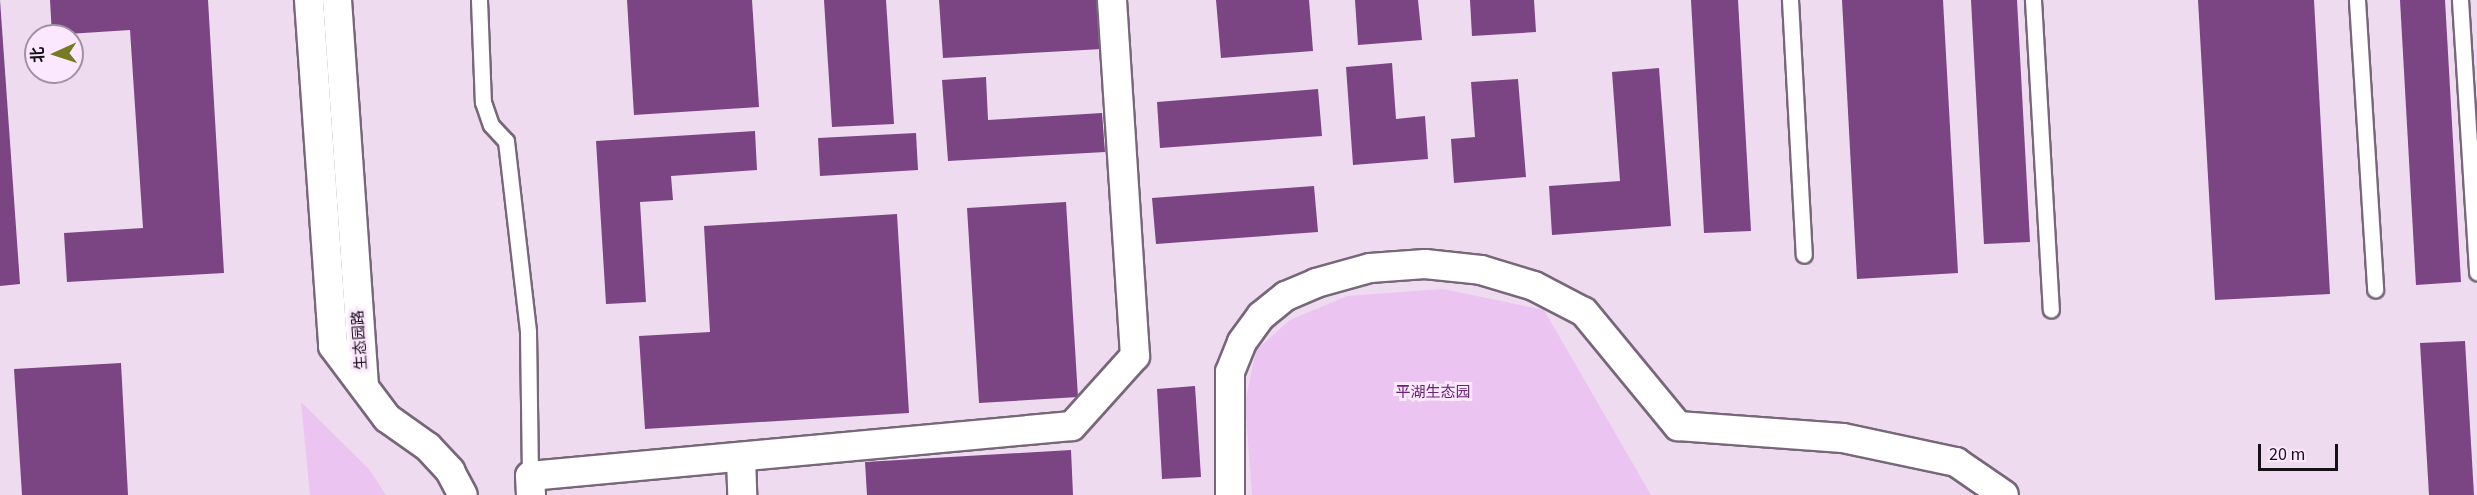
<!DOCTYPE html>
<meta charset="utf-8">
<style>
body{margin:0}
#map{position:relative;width:2477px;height:495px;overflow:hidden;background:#eedbf0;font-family:"Source Sans 3","Noto Sans SC",sans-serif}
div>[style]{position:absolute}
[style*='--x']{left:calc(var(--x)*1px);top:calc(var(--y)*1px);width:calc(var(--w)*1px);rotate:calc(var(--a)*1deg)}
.green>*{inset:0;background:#ecc4f1}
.building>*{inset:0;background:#7b4482}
.roads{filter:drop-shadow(2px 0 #78677a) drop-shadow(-2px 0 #78677a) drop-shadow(0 2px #78677a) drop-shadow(0 -2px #78677a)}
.lane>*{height:15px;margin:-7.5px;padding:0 7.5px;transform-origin:7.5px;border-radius:7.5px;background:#fff}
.street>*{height:28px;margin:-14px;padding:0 14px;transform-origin:14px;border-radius:14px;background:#fff}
span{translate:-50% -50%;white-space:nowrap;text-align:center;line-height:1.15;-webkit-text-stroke:6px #fce8fe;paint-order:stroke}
.street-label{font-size:15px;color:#161017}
.park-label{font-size:15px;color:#6a2273}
.north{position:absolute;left:24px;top:24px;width:60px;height:60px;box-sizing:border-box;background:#fce8fe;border:2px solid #a092a2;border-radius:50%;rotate:267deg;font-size:16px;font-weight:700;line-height:24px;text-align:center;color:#161017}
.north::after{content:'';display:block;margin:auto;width:21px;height:27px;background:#757a23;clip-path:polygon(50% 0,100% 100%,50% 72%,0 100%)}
.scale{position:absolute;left:2258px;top:444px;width:80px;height:27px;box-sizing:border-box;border:3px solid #161017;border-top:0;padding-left:8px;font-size:18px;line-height:21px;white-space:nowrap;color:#161017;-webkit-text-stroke:4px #fce8fe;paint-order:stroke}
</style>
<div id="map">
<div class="green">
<div style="clip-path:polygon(1443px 289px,1544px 310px,1651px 495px,1252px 495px,1245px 403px,1256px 350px,1290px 320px,1347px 296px)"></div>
<div style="clip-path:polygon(301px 402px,369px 469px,386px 495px,310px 495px)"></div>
</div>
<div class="building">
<div style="clip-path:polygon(0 0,20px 284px,0 286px)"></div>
<div style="clip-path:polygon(50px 0,208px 0,224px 273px,67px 282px,64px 233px,143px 228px,130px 30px,52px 35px)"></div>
<div style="clip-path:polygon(627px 0,752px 0,759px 107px,634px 115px)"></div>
<div style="clip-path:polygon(824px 0,886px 0,894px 124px,832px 127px)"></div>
<div style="clip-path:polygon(939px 0,1099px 0,1102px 49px,943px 58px)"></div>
<div style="clip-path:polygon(1216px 0,1309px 0,1313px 51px,1221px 58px)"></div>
<div style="clip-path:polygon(1355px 0,1418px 0,1422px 40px,1358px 45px)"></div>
<div style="clip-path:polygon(1470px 0,1534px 0,1536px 32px,1472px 36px)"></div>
<div style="clip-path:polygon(1691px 0,1738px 0,1751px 231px,1704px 233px)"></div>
<div style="clip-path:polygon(1842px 0,1943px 0,1958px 273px,1857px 279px)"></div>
<div style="clip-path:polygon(1971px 0,2017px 0,2030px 242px,1984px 244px)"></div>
<div style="clip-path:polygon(2198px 0,2314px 0,2330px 294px,2215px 300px)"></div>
<div style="clip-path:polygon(2400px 0,2445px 0,2461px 282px,2416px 285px)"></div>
<div style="clip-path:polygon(1392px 63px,1396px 119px,1425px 116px,1428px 159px,1353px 165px,1346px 67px)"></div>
<div style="clip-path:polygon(1659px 68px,1671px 226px,1552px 235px,1549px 186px,1620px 181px,1612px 72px)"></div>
<div style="clip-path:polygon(986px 77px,988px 120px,1102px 113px,1105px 152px,948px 161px,942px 80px)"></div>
<div style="clip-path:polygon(1518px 79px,1526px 177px,1454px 183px,1451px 139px,1475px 137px,1471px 82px)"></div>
<div style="clip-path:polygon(1318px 89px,1322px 136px,1160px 148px,1157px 102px)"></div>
<div style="clip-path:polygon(755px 131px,757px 170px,671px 176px,673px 200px,640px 202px,646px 302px,606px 304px,596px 141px)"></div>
<div style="clip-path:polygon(916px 133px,918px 170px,820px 176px,818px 138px)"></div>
<div style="clip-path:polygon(1314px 186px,1318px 232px,1156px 244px,1152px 198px)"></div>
<div style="clip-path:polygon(1066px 202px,1078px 397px,979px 403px,967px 208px)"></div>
<div style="clip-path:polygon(897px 214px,909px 413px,645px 429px,639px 336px,710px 332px,704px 226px)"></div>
<div style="clip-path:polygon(2465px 341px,2474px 495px,2429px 495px,2420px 343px)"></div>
<div style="clip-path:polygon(121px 363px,128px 495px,22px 495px,14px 369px)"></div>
<div style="clip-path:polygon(1195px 386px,1201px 477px,1162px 479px,1157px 389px)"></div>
<div style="clip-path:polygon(1071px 450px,1073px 495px,867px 495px,865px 462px)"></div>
</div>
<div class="roads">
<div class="lane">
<div style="--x:479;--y:0;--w:102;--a:87.8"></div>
<div style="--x:483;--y:102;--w:24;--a:71"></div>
<div style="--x:491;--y:125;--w:22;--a:47"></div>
<div style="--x:506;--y:141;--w:192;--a:83.4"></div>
<div style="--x:528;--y:332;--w:144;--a:89.2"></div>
<div style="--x:1790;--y:0;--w:255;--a:86.9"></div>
<div style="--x:2033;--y:0;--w:310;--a:86.7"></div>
<div style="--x:2357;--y:0;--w:290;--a:86.4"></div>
<div style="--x:2460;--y:0;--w:273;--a:86.4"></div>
</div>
<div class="street">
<div style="--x:309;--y:0;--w:347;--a:86"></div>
<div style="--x:333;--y:346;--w:90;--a:53.1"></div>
<div style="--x:387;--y:418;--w:50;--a:35.3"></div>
<div style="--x:428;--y:447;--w:33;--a:47"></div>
<div style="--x:450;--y:471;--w:27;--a:62"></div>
<div style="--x:337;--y:0;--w:387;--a:86"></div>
<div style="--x:741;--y:458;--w:37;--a:88"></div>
<div style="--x:531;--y:495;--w:19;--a:-93"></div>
<div style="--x:530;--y:476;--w:544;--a:-5.27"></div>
<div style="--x:1072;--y:426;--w:94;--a:-48"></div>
<div style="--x:1135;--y:356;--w:357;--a:-93.7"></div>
<div style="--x:1230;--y:495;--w:123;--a:-90"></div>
<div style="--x:1230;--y:372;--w:32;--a:-68"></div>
<div style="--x:1242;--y:342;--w:32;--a:-54"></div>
<div style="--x:1261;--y:316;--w:32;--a:-39"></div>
<div style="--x:1286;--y:296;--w:33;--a:-23"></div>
<div style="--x:1316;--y:283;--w:56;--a:-15.5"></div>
<div style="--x:1370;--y:268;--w:55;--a:-4.2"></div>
<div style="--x:1425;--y:264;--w:56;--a:6.1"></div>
<div style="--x:1481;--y:270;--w:55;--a:16.8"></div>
<div style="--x:1534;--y:286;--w:56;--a:27.5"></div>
<div style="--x:1584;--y:312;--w:148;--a:50.5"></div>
<div style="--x:1678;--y:426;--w:165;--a:4.2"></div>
<div style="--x:1843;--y:438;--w:116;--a:12"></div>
<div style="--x:1956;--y:462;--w:58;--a:34.5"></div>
</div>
</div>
<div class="street-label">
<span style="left:360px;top:340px;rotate:-94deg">生态园路</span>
</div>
<div class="park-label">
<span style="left:1433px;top:393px">平湖生态园</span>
</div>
<div class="north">北</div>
<div class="scale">20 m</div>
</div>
